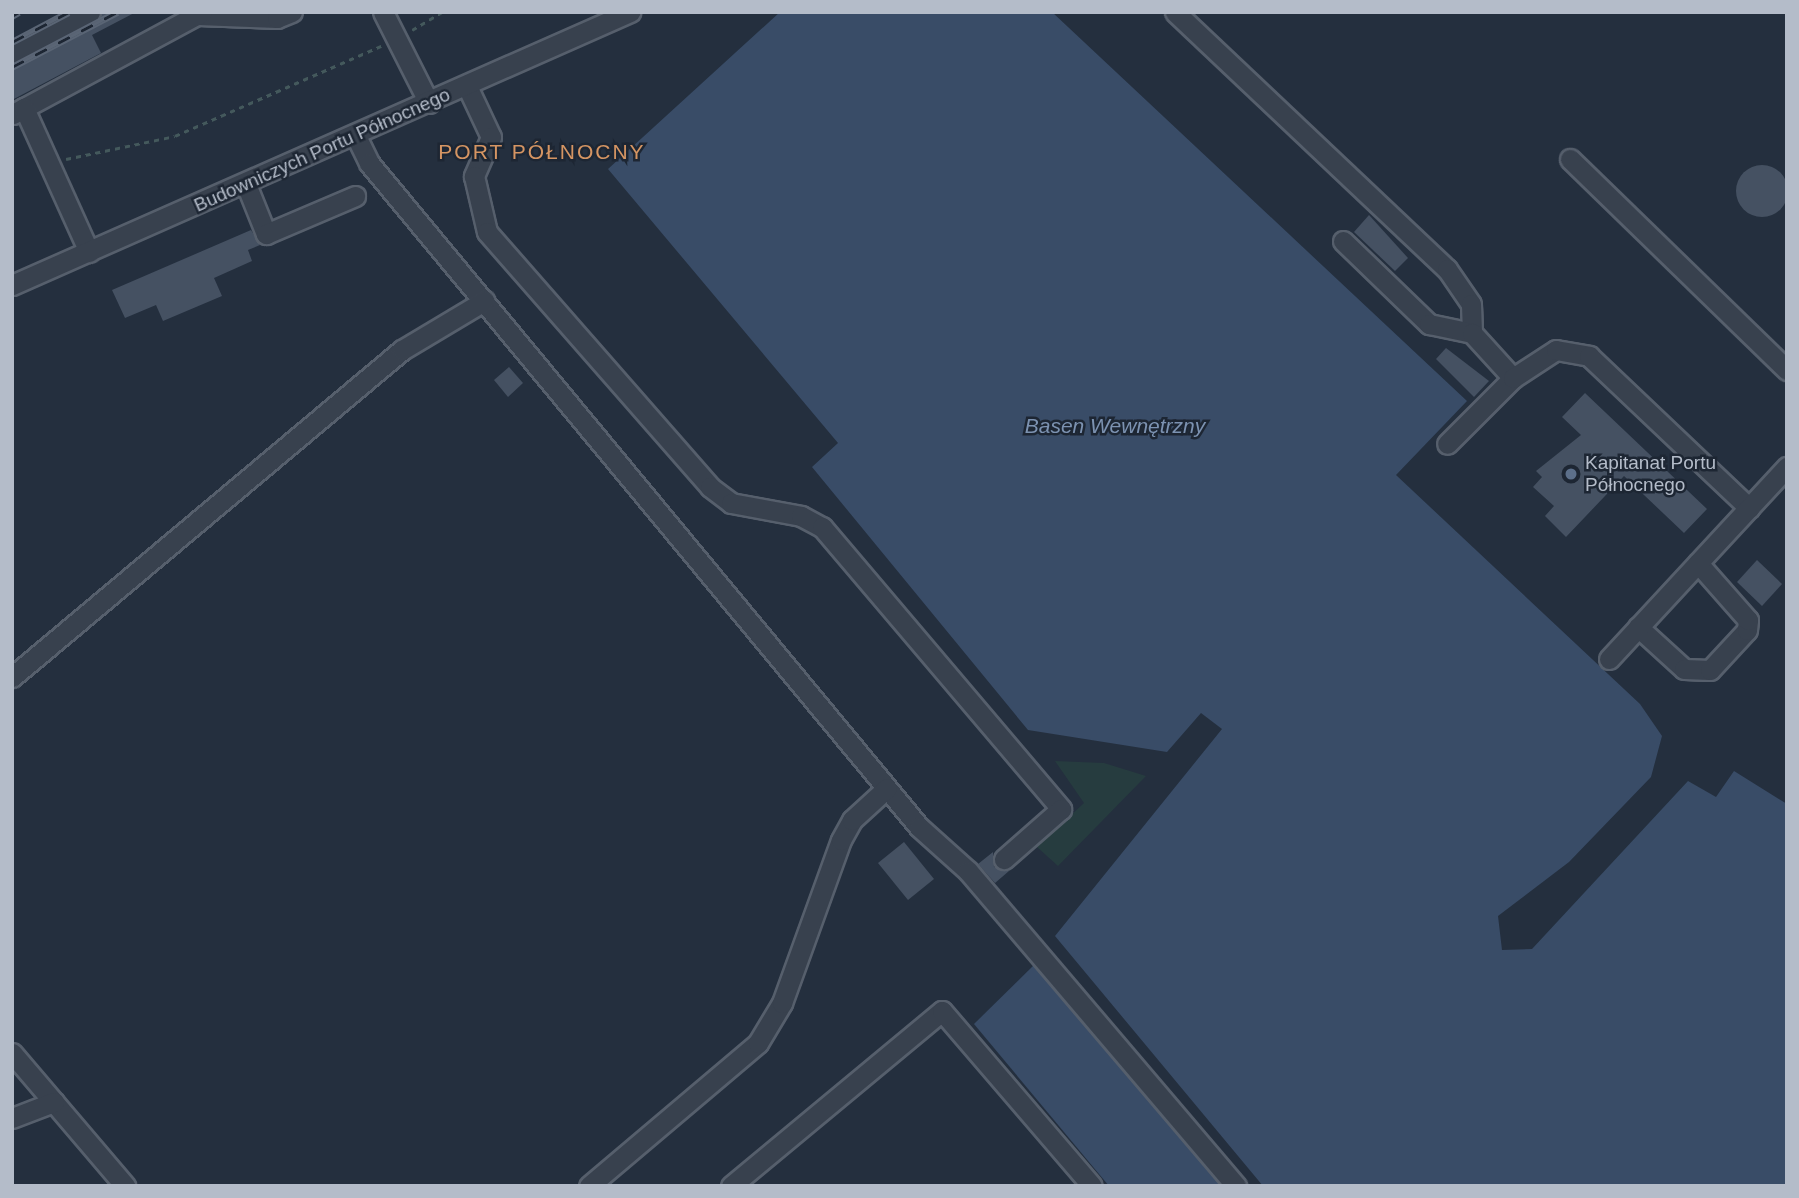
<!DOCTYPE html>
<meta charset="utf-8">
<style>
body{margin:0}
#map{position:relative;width:1799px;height:1198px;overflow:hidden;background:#242f3e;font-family:Helvetica,sans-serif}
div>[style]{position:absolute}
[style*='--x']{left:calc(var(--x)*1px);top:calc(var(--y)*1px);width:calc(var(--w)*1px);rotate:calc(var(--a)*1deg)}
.green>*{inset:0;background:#263c3f}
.water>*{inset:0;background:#394c67}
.building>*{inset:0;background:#455162}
.round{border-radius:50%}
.path>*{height:2.5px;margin-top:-1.25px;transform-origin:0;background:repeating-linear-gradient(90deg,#44595c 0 5px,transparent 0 10px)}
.roads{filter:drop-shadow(2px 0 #565f6c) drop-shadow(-2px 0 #565f6c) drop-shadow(0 2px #565f6c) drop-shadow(0 -2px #565f6c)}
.minor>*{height:19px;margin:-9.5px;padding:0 9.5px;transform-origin:9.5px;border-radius:9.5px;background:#38414e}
.rail>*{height:7px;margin-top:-3.5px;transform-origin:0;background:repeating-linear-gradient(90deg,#1d2633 0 13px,#5a6575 0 26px);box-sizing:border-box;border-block:2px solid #5a6575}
.dots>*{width:19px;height:19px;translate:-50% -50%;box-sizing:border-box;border:4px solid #1d2633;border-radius:50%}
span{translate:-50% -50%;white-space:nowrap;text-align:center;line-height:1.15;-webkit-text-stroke:5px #1d2633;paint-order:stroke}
.street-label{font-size:19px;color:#b4bcc9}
.poi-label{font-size:19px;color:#b4bcc9}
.left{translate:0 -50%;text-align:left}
.neighbourhood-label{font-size:21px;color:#d59563;letter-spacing:2px}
.water-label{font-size:21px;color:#7c92b1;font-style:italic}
.frame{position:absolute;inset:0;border:14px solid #b4bcc9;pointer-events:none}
</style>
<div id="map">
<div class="green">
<div style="clip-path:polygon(1055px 761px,1104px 763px,1146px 776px,1058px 866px,1037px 847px,1084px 803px)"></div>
</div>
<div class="water">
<div style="clip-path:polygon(780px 12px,1052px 12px,1467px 401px,1396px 475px,1640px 704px,1662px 736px,1651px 777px,1569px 862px,1498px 916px,1502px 950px,1532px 949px,1688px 781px,1716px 797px,1734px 771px,1787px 804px,1787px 1186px,1263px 1186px,1055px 936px,1222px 729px,1201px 713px,1167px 752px,1028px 730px,812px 467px,838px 443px,608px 169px)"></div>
<div style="clip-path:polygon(1036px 963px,1223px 1186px,1109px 1186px,974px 1024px)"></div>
</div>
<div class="building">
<div style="clip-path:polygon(102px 12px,136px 12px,92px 35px,101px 53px,12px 100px,12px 65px,96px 23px)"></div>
<div class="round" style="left:1736px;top:165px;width:52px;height:52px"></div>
<div style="clip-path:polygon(1369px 215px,1408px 258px,1395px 271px,1354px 232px)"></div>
<div style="clip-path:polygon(251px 230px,260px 245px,248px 250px,252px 261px,214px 278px,222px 296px,163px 321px,156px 305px,125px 318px,112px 290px)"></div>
<div style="clip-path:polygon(1446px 348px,1489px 381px,1474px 397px,1436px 359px)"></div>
<div style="clip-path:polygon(509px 367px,523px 383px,508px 397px,494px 380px)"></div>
<div style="clip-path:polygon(1585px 393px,1707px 509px,1684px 533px,1624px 476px,1566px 537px,1545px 516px,1554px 506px,1533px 487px,1542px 477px,1536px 471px,1581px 435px,1562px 417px)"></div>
<div style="clip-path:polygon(1757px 560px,1782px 584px,1762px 606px,1737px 582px)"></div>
<div style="clip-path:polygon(904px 842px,934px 879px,908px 900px,878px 863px)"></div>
<div style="clip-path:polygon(993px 852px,994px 867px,1009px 871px,995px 883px,978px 864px)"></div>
</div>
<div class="path">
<div style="--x:412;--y:30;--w:35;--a:-31"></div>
<div style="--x:66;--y:159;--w:111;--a:-11.9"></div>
<div style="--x:175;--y:136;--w:225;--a:-23.6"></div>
</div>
<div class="roads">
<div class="minor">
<div style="--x:383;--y:12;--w:102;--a:63.2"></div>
<div style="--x:1175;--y:12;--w:374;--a:43.4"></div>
<div style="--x:1447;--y:269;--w:42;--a:55.6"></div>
<div style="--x:1471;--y:304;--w:29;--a:88"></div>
<div style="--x:198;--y:15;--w:79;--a:2.2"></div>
<div style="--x:277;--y:18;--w:16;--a:-22"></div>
<div style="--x:12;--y:53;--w:88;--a:-27.7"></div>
<div style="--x:467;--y:86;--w:56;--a:64.8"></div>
<div style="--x:491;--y:137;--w:43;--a:113.6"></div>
<div style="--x:474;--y:176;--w:57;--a:76.9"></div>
<div style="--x:487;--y:232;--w:339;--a:48.8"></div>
<div style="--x:710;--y:487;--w:26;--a:37"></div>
<div style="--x:731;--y:503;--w:71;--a:10.5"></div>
<div style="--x:801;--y:516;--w:24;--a:28"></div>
<div style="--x:822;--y:527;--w:370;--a:49.7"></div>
<div style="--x:1061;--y:809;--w:76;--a:138.7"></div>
<div style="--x:24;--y:108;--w:202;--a:-28.3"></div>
<div style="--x:13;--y:114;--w:13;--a:-29"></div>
<div style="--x:24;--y:108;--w:158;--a:65.7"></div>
<div style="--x:356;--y:136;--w:30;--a:64"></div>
<div style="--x:369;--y:163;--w:862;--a:50.36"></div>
<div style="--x:919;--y:827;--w:66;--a:41.9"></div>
<div style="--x:968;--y:871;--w:414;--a:49.6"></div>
<div style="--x:1570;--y:159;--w:303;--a:44.2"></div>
<div style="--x:246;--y:184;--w:54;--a:68.2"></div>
<div style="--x:266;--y:234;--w:97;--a:-23.1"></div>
<div style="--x:1343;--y:241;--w:120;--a:44"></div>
<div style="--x:1429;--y:324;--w:44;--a:11.8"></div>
<div style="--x:1472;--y:333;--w:61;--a:47.7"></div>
<div style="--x:1513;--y:378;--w:93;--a:135"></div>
<div style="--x:12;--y:285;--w:676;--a:-23.83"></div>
<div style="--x:1513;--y:378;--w:51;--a:-33.1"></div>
<div style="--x:1556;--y:350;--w:34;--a:10"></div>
<div style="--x:1589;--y:356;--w:221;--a:43.5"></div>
<div style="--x:1638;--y:627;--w:62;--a:42.4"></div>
<div style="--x:1684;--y:669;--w:26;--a:2"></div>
<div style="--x:1710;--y:670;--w:54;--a:-47.2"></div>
<div style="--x:1747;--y:630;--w:10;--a:-84"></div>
<div style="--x:1748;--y:620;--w:76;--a:-131.3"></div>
<div style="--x:1609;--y:659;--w:262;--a:-47.2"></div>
<div style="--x:12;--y:677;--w:509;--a:-39.98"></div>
<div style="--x:402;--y:350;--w:96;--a:-30.9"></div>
<div style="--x:12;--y:1053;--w:175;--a:49.6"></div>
<div style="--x:12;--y:1118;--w:45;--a:-20.9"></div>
<div style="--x:589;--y:1186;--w:221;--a:-40.2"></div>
<div style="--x:758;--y:1043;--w:47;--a:-59"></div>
<div style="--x:782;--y:1003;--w:173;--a:-70.1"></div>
<div style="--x:841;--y:840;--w:23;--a:-61"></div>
<div style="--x:852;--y:820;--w:47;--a:-42.4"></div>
<div style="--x:731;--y:1186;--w:274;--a:-39.7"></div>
<div style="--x:942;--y:1011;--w:230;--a:49.4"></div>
</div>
</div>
<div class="rail">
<div style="--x:12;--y:16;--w:8;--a:-30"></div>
<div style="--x:12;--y:42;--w:64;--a:-27.8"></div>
<div style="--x:12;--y:67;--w:119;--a:-27.6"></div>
</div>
<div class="dots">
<div style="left:1571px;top:474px;background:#5c6f8a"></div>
</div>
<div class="street-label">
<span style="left:322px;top:150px;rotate:-24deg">Budowniczych Portu Północnego</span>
</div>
<div class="poi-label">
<span class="left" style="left:1585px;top:474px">Kapitanat Portu<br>Północnego</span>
</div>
<div class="neighbourhood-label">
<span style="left:542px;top:152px">PORT PÓŁNOCNY</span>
</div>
<div class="water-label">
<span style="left:1115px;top:426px">Basen Wewnętrzny</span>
</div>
<div class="frame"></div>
</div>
